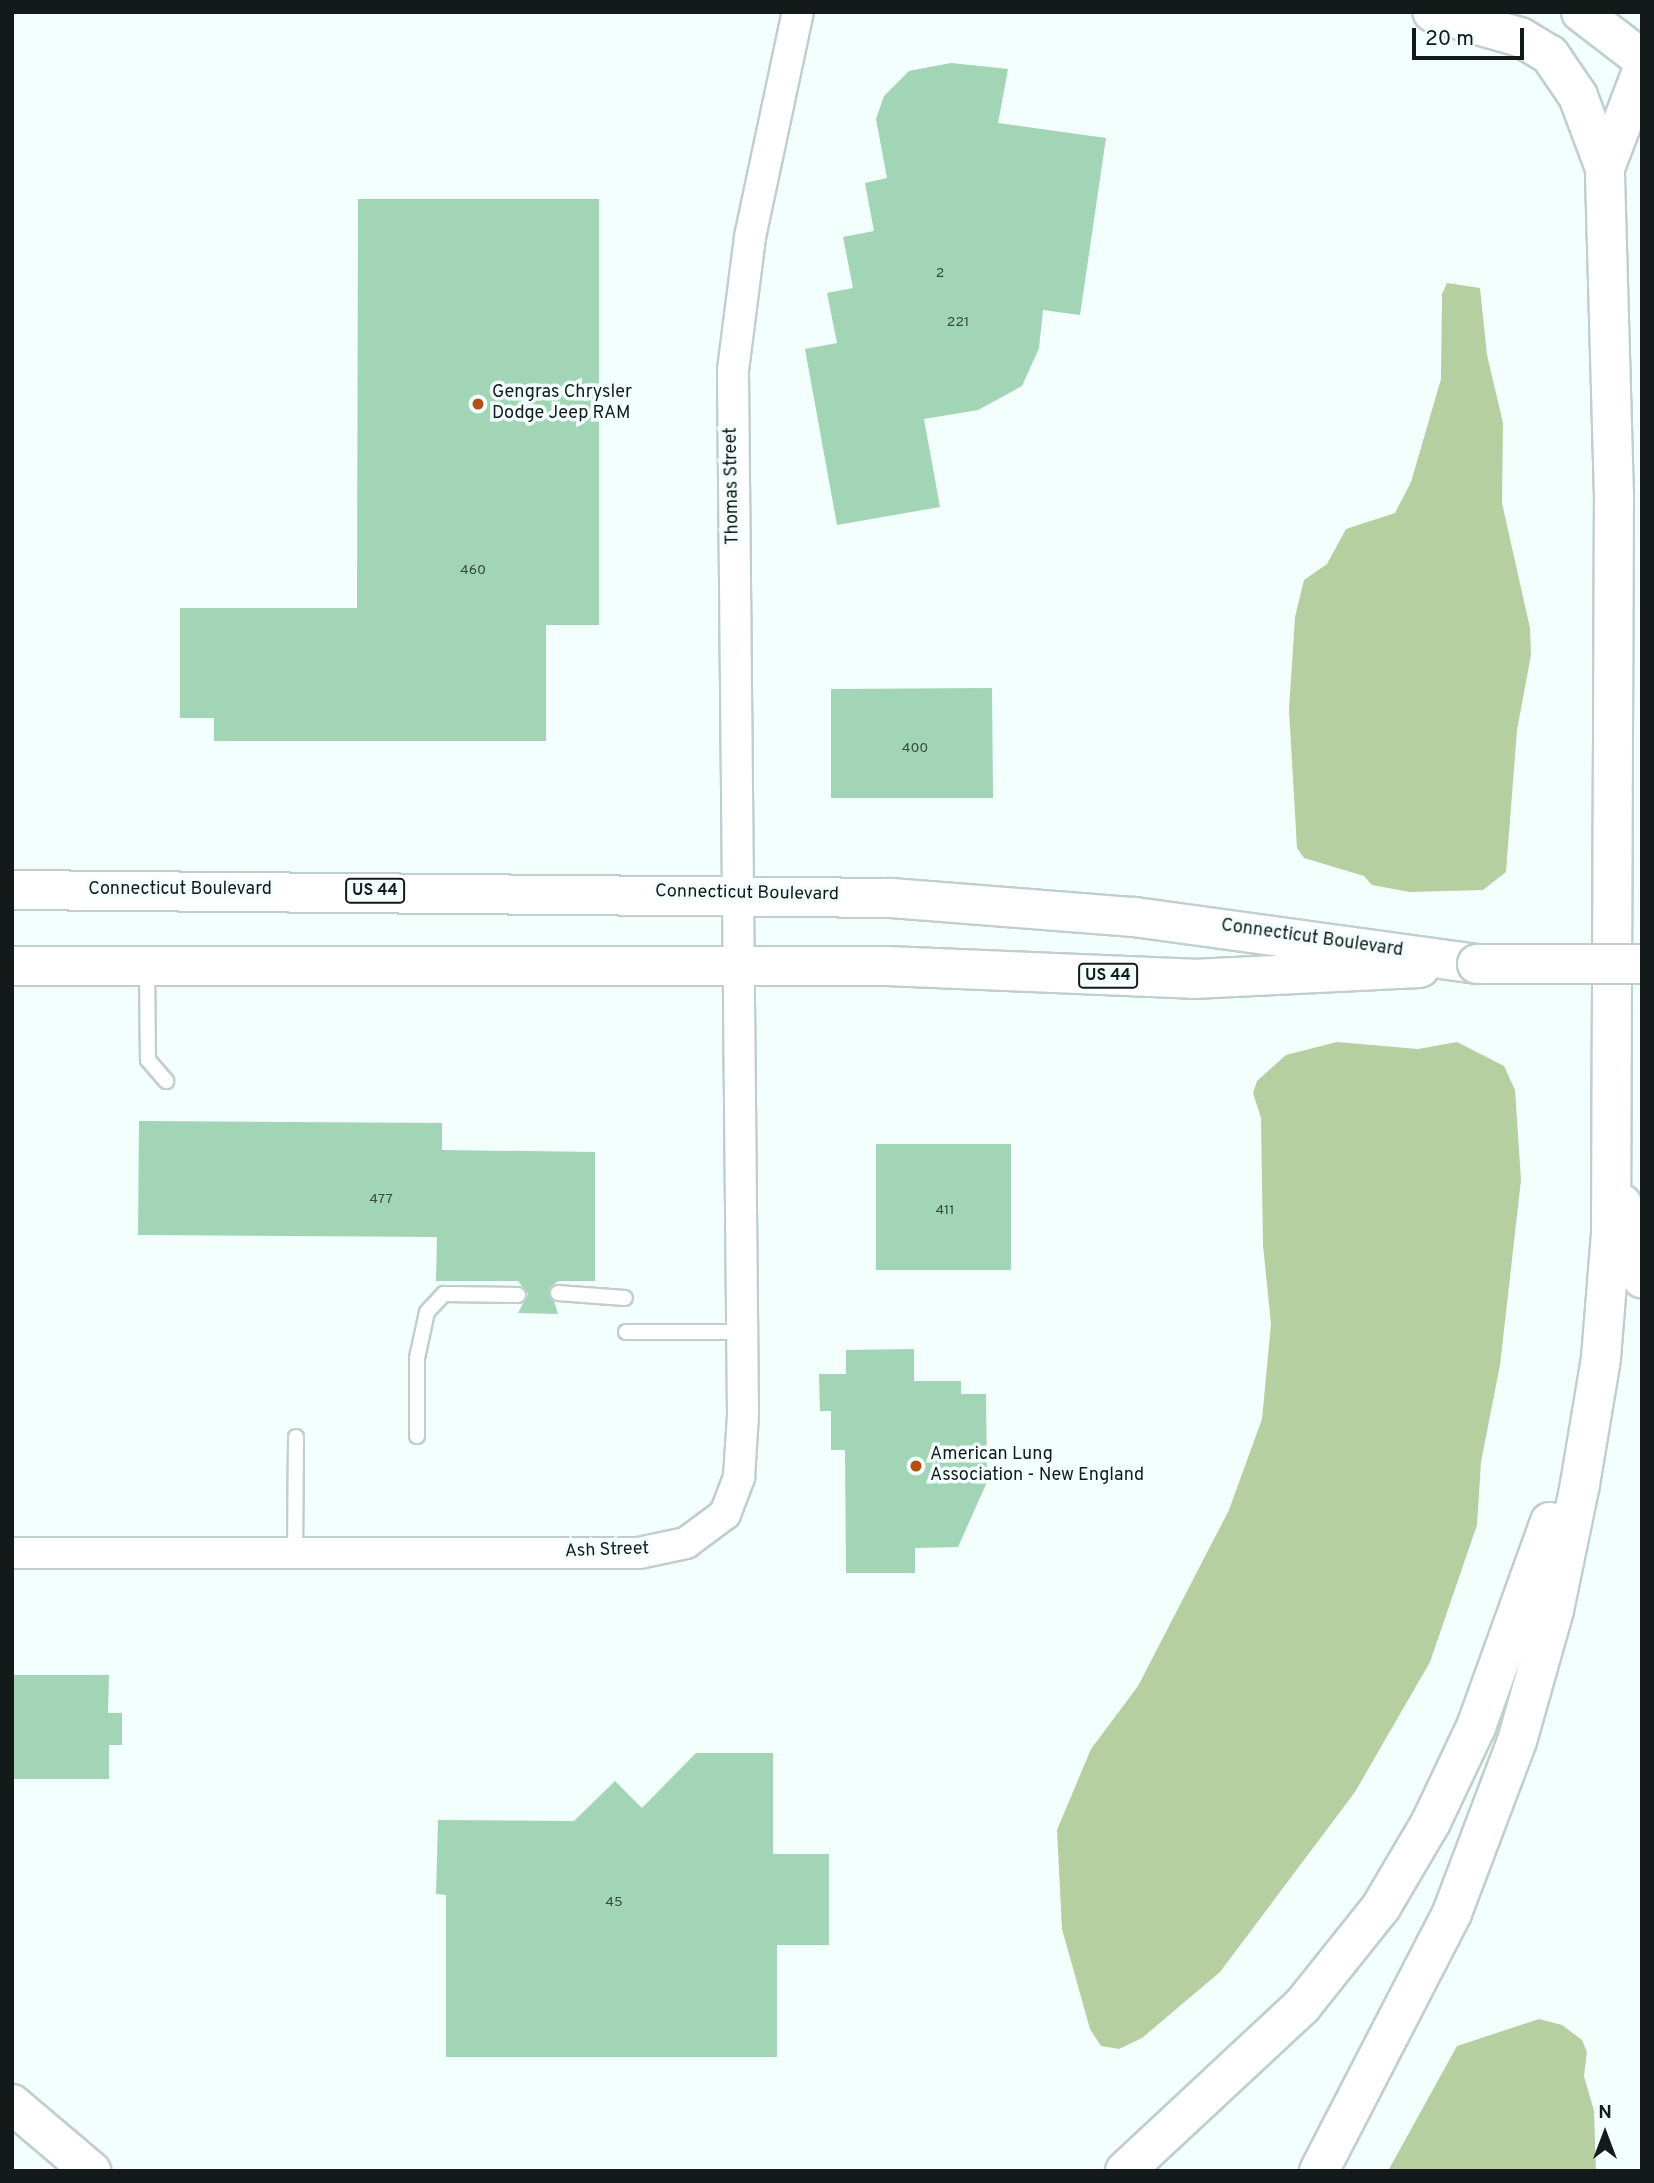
<!DOCTYPE html>
<style>
body{margin:0}
#map{position:relative;width:1654px;height:2183px;overflow:hidden;background:#f2fffd;font-family:Overpass,sans-serif}
div>[style]{position:absolute}
[style*='--x']{left:calc(var(--x)*1px);top:calc(var(--y)*1px);width:calc(var(--w)*1px);rotate:calc(var(--a)*1deg)}
.forest>*{inset:0;background:#b6cfa1}
.building>*{inset:0;background:#a1d5b6}
.roads{filter:drop-shadow(2px 0 #c0cfcd) drop-shadow(-2px 0 #c0cfcd) drop-shadow(0 2px #c0cfcd) drop-shadow(0 -2px #c0cfcd)}
.lane>*{height:14px;margin:-7px;padding:0 7px;transform-origin:7px;border-radius:7px;background:#fff}
.street>*{height:30px;margin:-15px;padding:0 15px;transform-origin:15px;border-radius:15px;background:#fff}
.primary>*{height:38px;margin:-19px;padding:0 19px;transform-origin:19px;border-radius:19px;background:#fff}
.highway>*{height:38px;margin:-19px;padding:0 19px;transform-origin:19px;border-radius:19px;background:#fff}
.bridges{filter:drop-shadow(2px 0 #c0cfcd) drop-shadow(-2px 0 #c0cfcd) drop-shadow(0 2px #c0cfcd) drop-shadow(0 -2px #c0cfcd)}
.primary-bridge>*{height:38px;margin:-19px;padding:0 19px;transform-origin:19px;border-radius:19px;background:#fff}
.dots>*{width:19px;height:19px;translate:-50% -50%;box-sizing:border-box;border:4px solid #f2fffd;border-radius:50%}
span{translate:-50% -50%;white-space:nowrap;text-align:center;line-height:1.15;-webkit-text-stroke:7px #f2fffd;paint-order:stroke}
.number-label{font-size:14px;color:#374940}
.number-label span{-webkit-text-stroke-width:0}
.shield-label span{padding:2px 5px;background:#f2fffd;border:2px solid;border-radius:5px;-webkit-text-stroke-width:0}
.shield-label{font-size:16px;color:#141a19;font-weight:700}
.poi-label{font-size:18px;color:#141a19}
.left{translate:0 -50%;text-align:left}
.street-label{font-size:18px;color:#141a19}
.frame{position:absolute;inset:0;border:14px solid #141a19;pointer-events:none}
.north{position:absolute;left:1570px;top:2099px;width:70px;height:70px;-webkit-text-stroke:5px #f2fffd;paint-order:stroke;rotate:0deg;font-size:19px;font-weight:700;line-height:28px;text-align:center;color:#141a19}
.north::after{content:'';display:block;margin:auto;width:24px;height:32px;background:#141a19;clip-path:polygon(50% 0,100% 100%,50% 72%,0 100%)}
.scale{position:absolute;left:1412px;top:28px;width:112px;height:32px;box-sizing:border-box;border:4px solid #141a19;border-top:0;padding-left:9px;font-size:21px;line-height:24px;white-space:nowrap;color:#141a19;-webkit-text-stroke:5px #f2fffd;paint-order:stroke}
</style>
<div id="map">
<div class="forest">
<div style="clip-path:polygon(1447px 283px,1480px 288px,1487px 355px,1503px 423px,1502px 503px,1530px 628px,1531px 655px,1517px 730px,1506px 872px,1483px 890px,1410px 892px,1372px 885px,1364px 876px,1304px 858px,1297px 848px,1289px 710px,1295px 617px,1304px 580px,1327px 564px,1346px 529px,1395px 513px,1411px 482px,1441px 379px,1442px 294px)"></div>
<div style="clip-path:polygon(1337px 1042px,1418px 1049px,1457px 1042px,1504px 1066px,1515px 1090px,1521px 1180px,1500px 1365px,1481px 1462px,1477px 1525px,1430px 1662px,1355px 1792px,1220px 1972px,1142px 2038px,1119px 2049px,1101px 2046px,1090px 2029px,1062px 1929px,1057px 1830px,1091px 1749px,1138px 1686px,1229px 1510px,1262px 1419px,1271px 1324px,1263px 1245px,1261px 1118px,1253px 1093px,1257px 1081px,1286px 1055px)"></div>
<div style="clip-path:polygon(1539px 2019px,1562px 2025px,1582px 2040px,1587px 2052px,1584px 2076px,1594px 2111px,1596px 2171px,1388px 2171px,1457px 2046px)"></div>
</div>
<div class="building">
<div style="clip-path:polygon(951px 63px,1008px 69px,998px 123px,1106px 138px,1080px 315px,1043px 310px,1039px 348px,1022px 386px,978px 410px,924px 419px,940px 507px,837px 525px,805px 349px,837px 343px,827px 293px,853px 288px,843px 237px,874px 231px,865px 183px,887px 178px,876px 119px,884px 96px,909px 71px)"></div>
<div style="clip-path:polygon(358px 199px,599px 199px,599px 625px,546px 625px,546px 741px,214px 741px,214px 718px,180px 718px,180px 608px,357px 608px)"></div>
<div style="clip-path:polygon(992px 688px,993px 798px,831px 798px,831px 689px)"></div>
<div style="clip-path:polygon(139px 1121px,442px 1123px,442px 1150px,595px 1152px,595px 1281px,558px 1281px,550px 1287px,558px 1314px,518px 1313px,528px 1294px,518px 1281px,436px 1281px,437px 1237px,138px 1235px)"></div>
<div style="clip-path:polygon(876px 1144px,1011px 1144px,1011px 1270px,876px 1270px)"></div>
<div style="clip-path:polygon(914px 1349px,914px 1381px,961px 1381px,961px 1394px,986px 1394px,987px 1482px,958px 1547px,915px 1548px,915px 1573px,846px 1573px,845px 1450px,831px 1450px,831px 1411px,820px 1411px,819px 1374px,846px 1374px,846px 1350px)"></div>
<div style="clip-path:polygon(12px 1675px,109px 1675px,108px 1713px,122px 1713px,122px 1745px,109px 1745px,109px 1779px,12px 1779px)"></div>
<div style="clip-path:polygon(696px 1753px,773px 1753px,773px 1854px,829px 1854px,829px 1945px,777px 1945px,777px 2057px,446px 2057px,446px 1895px,436px 1894px,438px 1820px,574px 1821px,615px 1781px,642px 1808px)"></div>
</div>
<div class="roads">
<div class="lane">
<div style="--x:147;--y:967;--w:93;--a:89.4"></div>
<div style="--x:148;--y:1060;--w:28;--a:49"></div>
<div style="--x:558;--y:1293;--w:67;--a:4.3"></div>
<div style="--x:626;--y:1332;--w:116;--a:0"></div>
<div style="--x:417;--y:1436;--w:78;--a:-90"></div>
<div style="--x:417;--y:1358;--w:47;--a:-77.7"></div>
<div style="--x:427;--y:1312;--w:25;--a:-47"></div>
<div style="--x:444;--y:1294;--w:74;--a:0.8"></div>
<div style="--x:295;--y:1553;--w:116;--a:-89.5"></div>
</div>
<div class="street">
<div style="--x:12;--y:1553;--w:627;--a:0"></div>
<div style="--x:639;--y:1553;--w:48;--a:-12"></div>
<div style="--x:686;--y:1543;--w:49;--a:-36.6"></div>
<div style="--x:725;--y:1514;--w:40;--a:-69"></div>
<div style="--x:739;--y:1477;--w:62;--a:-86.3"></div>
<div style="--x:743;--y:1415;--w:1045;--a:-90.55"></div>
<div style="--x:733;--y:370;--w:134;--a:-82.7"></div>
<div style="--x:750;--y:237;--w:230;--a:-78"></div>
</div>
<div class="primary">
<div style="--x:12;--y:890;--w:879;--a:0.52"></div>
<div style="--x:891;--y:898;--w:244;--a:4.5"></div>
<div style="--x:1134;--y:917;--w:346;--a:7.8"></div>
<div style="--x:12;--y:966;--w:875;--a:0"></div>
<div style="--x:887;--y:966;--w:306;--a:2.4"></div>
<div style="--x:1193;--y:979;--w:227;--a:-2.8"></div>
</div>
<div class="highway">
<div style="--x:1581;--y:12;--w:77;--a:37.6"></div>
<div style="--x:1605;--y:168;--w:104;--a:-69.1"></div>
<div style="--x:1622;--y:1204;--w:77;--a:74.9"></div>
<div style="--x:12;--y:2104;--w:104;--a:40.3"></div>
<div style="--x:1125;--y:2171;--w:242;--a:-43"></div>
<div style="--x:1302;--y:2006;--w:127;--a:-51.4"></div>
<div style="--x:1381;--y:1907;--w:99;--a:-59.5"></div>
<div style="--x:1431;--y:1822;--w:105;--a:-64.7"></div>
<div style="--x:1476;--y:1727;--w:218;--a:-70.2"></div>
<div style="--x:1319;--y:2171;--w:290;--a:-62.7"></div>
<div style="--x:1452;--y:1913;--w:184;--a:-69.3"></div>
<div style="--x:1517;--y:1741;--w:136;--a:-74.2"></div>
<div style="--x:1554;--y:1610;--w:129;--a:-78.3"></div>
<div style="--x:1580;--y:1484;--w:128;--a:-80.5"></div>
<div style="--x:1601;--y:1358;--w:123;--a:-85.4"></div>
<div style="--x:1611;--y:1235;--w:738;--a:-89.77"></div>
<div style="--x:1614;--y:497;--w:329;--a:-91.6"></div>
<div style="--x:1605;--y:168;--w:77;--a:-110.6"></div>
<div style="--x:1578;--y:96;--w:50;--a:-124.3"></div>
<div style="--x:1550;--y:55;--w:35;--a:-149"></div>
<div style="--x:1520;--y:37;--w:91;--a:-164.1"></div>
</div>
</div>
<div class="bridges">
<div class="primary-bridge">
<div style="--x:1477;--y:964;--w:165;--a:0"></div>
</div>
</div>
<div class="dots">
<div style="left:478px;top:404px;background:#b15010"></div>
<div style="left:916px;top:1466px;background:#b15010"></div>
</div>
<div class="number-label">
<span style="left:940px;top:274px">2</span>
<span style="left:958px;top:323px">221</span>
<span style="left:473px;top:571px">460</span>
<span style="left:915px;top:749px">400</span>
<span style="left:381px;top:1200px">477</span>
<span style="left:945px;top:1211px">411</span>
<span style="left:614px;top:1903px">45</span>
</div>
<div class="shield-label">
<span style="left:375px;top:891px">US 44</span>
<span style="left:1108px;top:976px">US 44</span>
</div>
<div class="poi-label">
<span class="left" style="left:492px;top:404px">Gengras Chrysler<br>Dodge Jeep RAM</span>
<span class="left" style="left:930px;top:1466px">American Lung<br>Association - New England</span>
</div>
<div class="street-label">
<span style="left:733px;top:486px;rotate:-91deg">Thomas Street</span>
<span style="left:180px;top:890px">Connecticut Boulevard</span>
<span style="left:747px;top:894px;rotate:1deg">Connecticut Boulevard</span>
<span style="left:1312px;top:939px;rotate:8deg">Connecticut Boulevard</span>
<span style="left:607px;top:1551px;rotate:-2deg">Ash Street</span>
</div>
<div class="frame"></div>
<div class="north">N</div>
<div class="scale">20 m</div>
</div>
